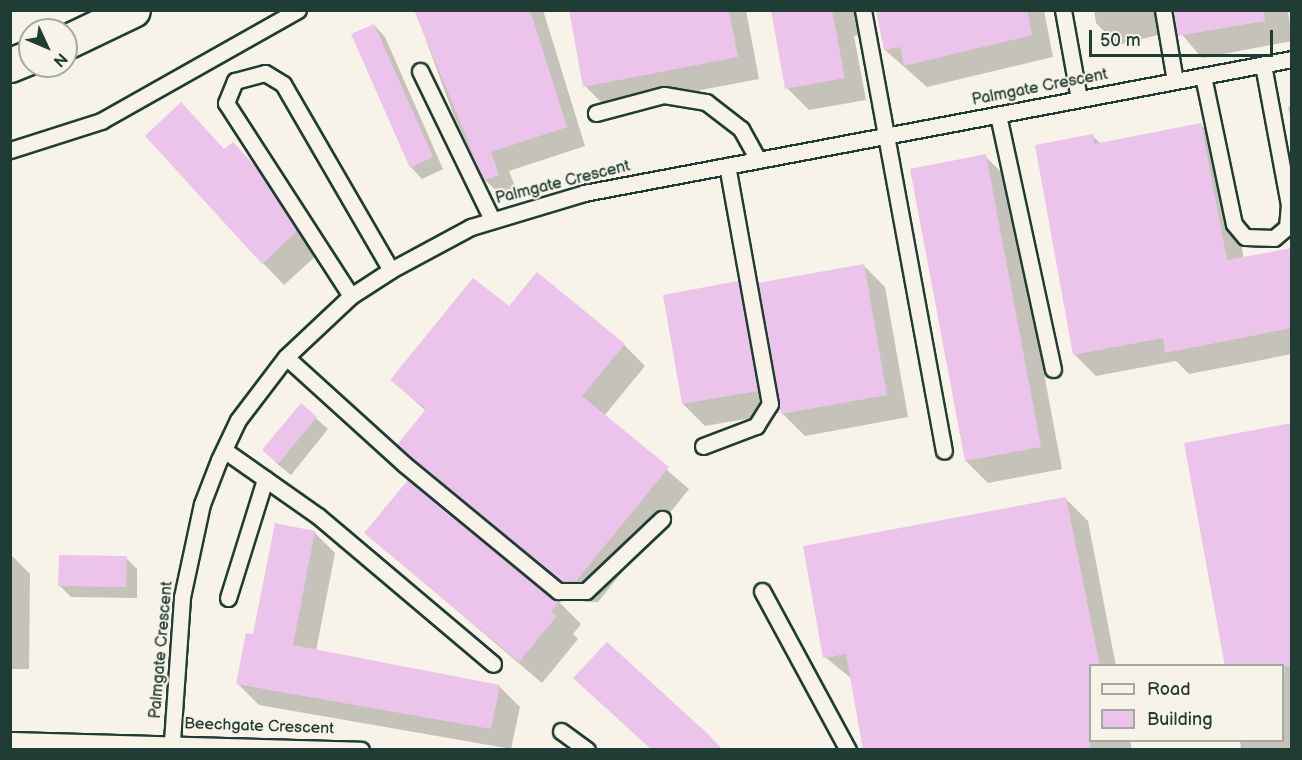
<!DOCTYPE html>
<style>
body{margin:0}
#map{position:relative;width:1302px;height:760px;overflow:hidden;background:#f7f3e8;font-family:"Balsamiq Sans",sans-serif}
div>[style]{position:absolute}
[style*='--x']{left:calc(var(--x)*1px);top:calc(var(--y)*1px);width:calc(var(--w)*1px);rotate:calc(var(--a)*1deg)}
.shadow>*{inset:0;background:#0003}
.building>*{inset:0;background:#ecc3eb}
.roads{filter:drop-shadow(2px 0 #1f3d34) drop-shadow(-2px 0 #1f3d34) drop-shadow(0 2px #1f3d34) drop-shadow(0 -2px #1f3d34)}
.lane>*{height:15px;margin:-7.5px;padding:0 7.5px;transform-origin:7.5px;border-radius:7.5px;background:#f7f3e8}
.secondary>*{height:33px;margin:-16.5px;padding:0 16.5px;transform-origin:16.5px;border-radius:16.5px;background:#f7f3e8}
span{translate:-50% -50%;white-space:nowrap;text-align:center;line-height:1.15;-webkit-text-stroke:4.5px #f7f3e8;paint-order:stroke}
.street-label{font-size:16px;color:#1f3d34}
.frame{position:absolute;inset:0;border:12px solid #1f3d34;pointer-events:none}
.legend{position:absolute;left:1089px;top:664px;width:195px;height:78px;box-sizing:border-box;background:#f7f3e8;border:2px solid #a1aaa0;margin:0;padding:8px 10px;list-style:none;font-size:18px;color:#1f3d34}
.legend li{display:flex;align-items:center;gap:12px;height:30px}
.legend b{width:30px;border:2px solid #a1aaa0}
.north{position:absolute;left:18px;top:18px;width:60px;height:60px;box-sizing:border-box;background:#f7f3e8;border:2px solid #a1aaa0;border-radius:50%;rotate:134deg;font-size:16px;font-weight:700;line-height:24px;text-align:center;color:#1f3d34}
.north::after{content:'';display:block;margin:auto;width:21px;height:27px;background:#1f3d34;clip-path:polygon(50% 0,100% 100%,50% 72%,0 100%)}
.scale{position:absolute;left:1089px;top:30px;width:184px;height:27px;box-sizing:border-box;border:3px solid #1f3d34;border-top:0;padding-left:8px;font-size:18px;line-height:21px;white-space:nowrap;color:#1f3d34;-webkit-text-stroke:4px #f7f3e8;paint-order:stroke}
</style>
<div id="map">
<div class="shadow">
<div style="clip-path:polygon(415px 10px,543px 10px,585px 146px,509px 171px,518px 194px,505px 199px,485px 180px,454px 116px)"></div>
<div style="clip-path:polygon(570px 10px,746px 10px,759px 79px,607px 108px,585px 86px)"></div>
<div style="clip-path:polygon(772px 10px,863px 10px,867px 33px,854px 36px,866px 100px,809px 110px,787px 88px)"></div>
<div style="clip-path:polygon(878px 10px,1044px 10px,1053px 57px,927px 87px,885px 50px)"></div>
<div style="clip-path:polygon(1094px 10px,1288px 10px,1292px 41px,1202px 58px,1178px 30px,1118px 45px,1096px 23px)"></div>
<div style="clip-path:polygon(374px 25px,385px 37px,443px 169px,422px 179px,411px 167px)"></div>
<div style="clip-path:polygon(1292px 106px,1292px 124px,1288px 107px)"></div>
<div style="clip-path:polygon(1200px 124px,1222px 146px,1244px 259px,1292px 249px,1292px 354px,1189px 374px,1176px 361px,1096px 376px,1074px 354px,1092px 135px,1101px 144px)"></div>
<div style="clip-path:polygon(233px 144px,277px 190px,318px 254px,284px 285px,263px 263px,225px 151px)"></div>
<div style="clip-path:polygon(985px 156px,1007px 178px,1062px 469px,988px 483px,966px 461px)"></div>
<div style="clip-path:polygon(863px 265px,885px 287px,908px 417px,805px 436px,783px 414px)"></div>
<div style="clip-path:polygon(737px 283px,759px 305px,779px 413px,705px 426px,683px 404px)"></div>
<div style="clip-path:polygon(509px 309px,624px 345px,645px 366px,604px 416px,689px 489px,598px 602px,584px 602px,399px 444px,426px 411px,392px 380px)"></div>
<div style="clip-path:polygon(301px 405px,328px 429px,291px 475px,275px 462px)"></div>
<div style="clip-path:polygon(1292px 424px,1292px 750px,1241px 750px,1240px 740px,1282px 740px)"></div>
<div style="clip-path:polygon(1066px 499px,1088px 521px,1116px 666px,1090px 666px,1090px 740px,1130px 740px,1132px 750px,865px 750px,852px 679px,825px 657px)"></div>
<div style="clip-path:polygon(314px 532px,335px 553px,316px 651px,499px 686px,520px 707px,511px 749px,259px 705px,238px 684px,254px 636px)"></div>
<div style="clip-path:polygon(366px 533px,559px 602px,581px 624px,573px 634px,578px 639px,542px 683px)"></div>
<div style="clip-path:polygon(12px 556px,30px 574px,29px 669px,10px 669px)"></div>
<div style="clip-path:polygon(126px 558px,137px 569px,137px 598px,71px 597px,60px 586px)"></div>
</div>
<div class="building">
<div style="clip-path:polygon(414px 10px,530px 10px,567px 127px,491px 152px,499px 175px,484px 180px)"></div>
<div style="clip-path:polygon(569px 10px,729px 10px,738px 57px,583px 87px)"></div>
<div style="clip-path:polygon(771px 10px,832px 10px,845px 78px,785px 89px)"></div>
<div style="clip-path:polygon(876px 10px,1027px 10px,1032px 35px,904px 66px,900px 47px,884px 50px)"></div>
<div style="clip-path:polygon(1173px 10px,1264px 10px,1265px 21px,1178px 36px)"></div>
<div style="clip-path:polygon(374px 24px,433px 157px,410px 168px,351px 34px)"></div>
<div style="clip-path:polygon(181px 102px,224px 149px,233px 142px,255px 166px,297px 231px,262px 264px,145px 136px)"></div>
<div style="clip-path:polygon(1201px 123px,1227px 260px,1292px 248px,1292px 328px,1165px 353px,1163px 338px,1073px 355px,1035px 145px,1093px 134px,1094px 144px)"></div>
<div style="clip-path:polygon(986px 154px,1041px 447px,965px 461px,910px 169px)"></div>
<div style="clip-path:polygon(864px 264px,887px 395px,781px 414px,758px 283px)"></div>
<div style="clip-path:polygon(537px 272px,625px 344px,582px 396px,669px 467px,576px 581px,561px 581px,397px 445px,426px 409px,390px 380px,473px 278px,509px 306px)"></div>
<div style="clip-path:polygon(738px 281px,758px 391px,682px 404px,663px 295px)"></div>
<div style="clip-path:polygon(301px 403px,317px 417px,278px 464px,262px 450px)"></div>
<div style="clip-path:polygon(1292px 423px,1292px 666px,1225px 666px,1184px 443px)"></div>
<div style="clip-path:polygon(408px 480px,560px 601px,551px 612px,557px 616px,519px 662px,364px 533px)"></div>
<div style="clip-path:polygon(1066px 497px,1100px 666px,1090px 666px,1090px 750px,863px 750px,846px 654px,823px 658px,803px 546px)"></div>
<div style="clip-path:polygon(275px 523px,315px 531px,293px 645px,500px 685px,491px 729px,236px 684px,246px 633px,253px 634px)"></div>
<div style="clip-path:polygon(59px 555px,127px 556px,126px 587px,58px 586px)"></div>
<div style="clip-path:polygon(607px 642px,708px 734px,723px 750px,652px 750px,573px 678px)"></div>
</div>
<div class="roads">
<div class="lane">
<div style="--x:863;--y:10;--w:448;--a:79.6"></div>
<div style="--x:1063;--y:10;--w:90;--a:79.8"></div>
<div style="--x:1163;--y:10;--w:72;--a:80.4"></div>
<div style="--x:420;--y:71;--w:165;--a:64.1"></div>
<div style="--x:1203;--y:76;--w:151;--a:78.2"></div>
<div style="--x:1234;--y:224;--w:17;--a:50"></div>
<div style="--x:1245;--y:237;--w:29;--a:2"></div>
<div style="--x:1274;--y:238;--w:17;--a:-40"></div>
<div style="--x:1287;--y:227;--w:22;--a:-85"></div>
<div style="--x:1289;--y:205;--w:142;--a:-100.5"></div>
<div style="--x:596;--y:113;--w:70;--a:-14.8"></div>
<div style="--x:664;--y:95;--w:43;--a:9.5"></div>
<div style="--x:706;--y:102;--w:44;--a:37.6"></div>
<div style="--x:741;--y:129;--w:35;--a:61"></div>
<div style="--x:998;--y:115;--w:260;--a:77.8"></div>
<div style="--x:10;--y:150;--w:96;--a:-17.7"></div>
<div style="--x:101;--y:121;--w:226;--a:-29.4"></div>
<div style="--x:351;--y:296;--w:230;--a:-122.9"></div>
<div style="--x:226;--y:103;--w:24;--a:-68"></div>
<div style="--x:235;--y:81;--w:31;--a:-15"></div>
<div style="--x:265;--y:73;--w:21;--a:31"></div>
<div style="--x:283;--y:84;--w:215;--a:59.9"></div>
<div style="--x:286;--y:357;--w:159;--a:42.2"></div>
<div style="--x:404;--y:464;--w:200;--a:39.5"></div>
<div style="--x:558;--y:591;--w:28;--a:0"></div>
<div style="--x:586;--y:591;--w:105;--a:-43.5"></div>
<div style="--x:703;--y:446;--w:57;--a:-20.7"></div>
<div style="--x:756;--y:426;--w:26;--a:-58"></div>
<div style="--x:770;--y:404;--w:242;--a:-100.2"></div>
<div style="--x:224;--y:450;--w:115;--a:35.1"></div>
<div style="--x:318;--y:516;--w:229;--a:40.2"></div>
<div style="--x:762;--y:591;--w:181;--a:61.6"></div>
<div style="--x:228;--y:598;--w:125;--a:-72.7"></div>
<div style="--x:561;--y:731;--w:32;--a:36"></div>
<div style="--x:10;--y:740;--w:351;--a:1.6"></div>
<div style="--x:172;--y:741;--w:144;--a:-86"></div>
<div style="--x:182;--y:597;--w:95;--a:-77.9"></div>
<div style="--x:202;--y:504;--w:47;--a:-68.9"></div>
<div style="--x:219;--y:460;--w:44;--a:-64.6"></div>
<div style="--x:238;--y:420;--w:79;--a:-52.7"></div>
<div style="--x:286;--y:357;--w:89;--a:-43.2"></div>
<div style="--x:351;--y:296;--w:48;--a:-33"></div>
<div style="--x:391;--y:270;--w:91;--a:-28.3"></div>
<div style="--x:471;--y:227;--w:118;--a:-16.7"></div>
<div style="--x:584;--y:193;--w:721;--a:-10.72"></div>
</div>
<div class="secondary">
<div style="--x:66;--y:42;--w:74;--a:-25.5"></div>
<div style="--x:10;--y:65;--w:22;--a:-22"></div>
</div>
</div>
<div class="street-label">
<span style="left:1040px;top:88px;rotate:-11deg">Palmgate Crescent</span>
<span style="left:563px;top:183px;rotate:-14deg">Palmgate Crescent</span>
<span style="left:162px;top:650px;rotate:-85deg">Palmgate Crescent</span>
<span style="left:259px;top:727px;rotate:2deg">Beechgate Crescent</span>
</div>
<div class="frame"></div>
<ul class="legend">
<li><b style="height:8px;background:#f7f3e8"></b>Road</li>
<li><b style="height:16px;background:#ecc3eb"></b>Building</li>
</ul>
<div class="north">N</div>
<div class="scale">50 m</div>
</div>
